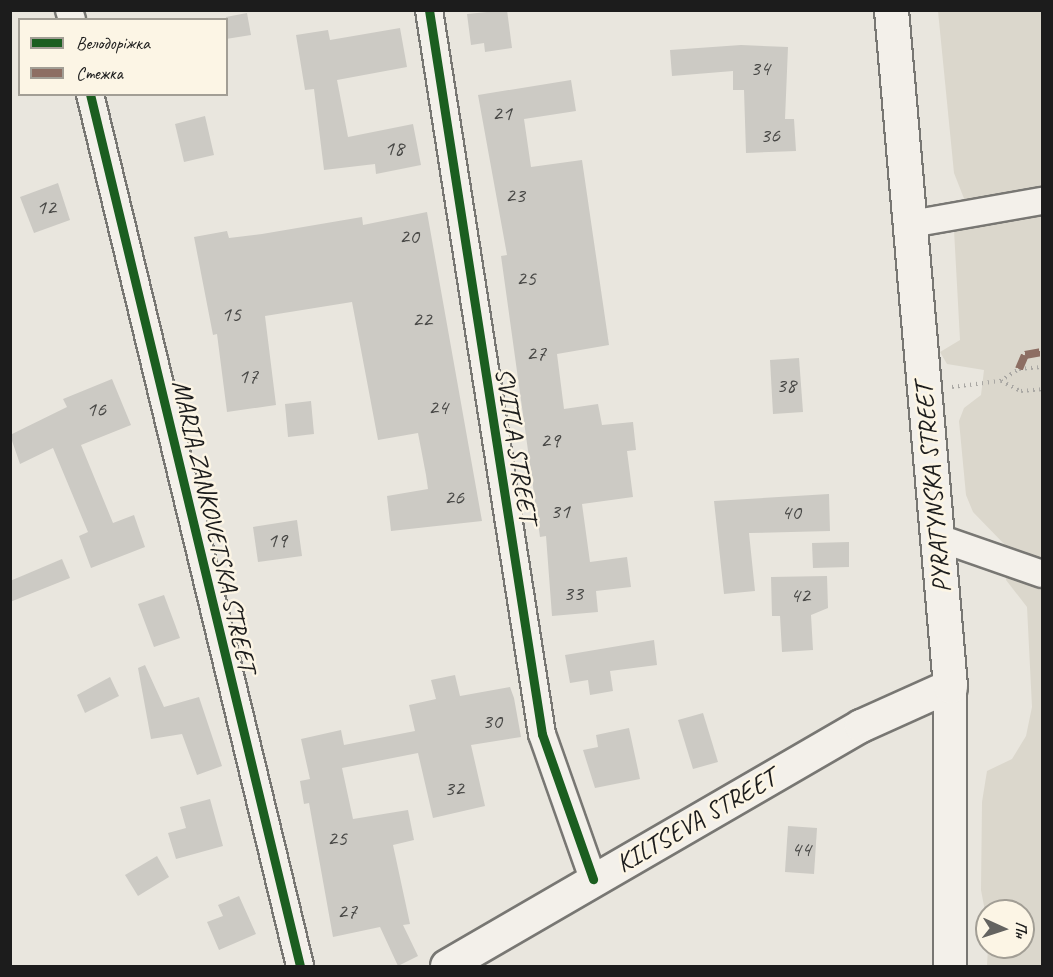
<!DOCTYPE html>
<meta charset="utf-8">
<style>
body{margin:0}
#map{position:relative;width:1053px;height:977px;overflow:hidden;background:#e9e6de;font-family:Caveat,sans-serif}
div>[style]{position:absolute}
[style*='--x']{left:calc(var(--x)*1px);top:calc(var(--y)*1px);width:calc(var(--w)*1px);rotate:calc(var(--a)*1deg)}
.green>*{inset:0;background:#dbd7cc}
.building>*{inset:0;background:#cccac4}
.path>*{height:4px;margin-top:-2px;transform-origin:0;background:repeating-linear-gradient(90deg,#a9a7a3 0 1.5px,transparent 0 6px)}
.roads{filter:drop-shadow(2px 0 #787773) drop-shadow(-2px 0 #787773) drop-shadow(0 2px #787773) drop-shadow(0 -2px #787773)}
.minor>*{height:26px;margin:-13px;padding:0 13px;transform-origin:13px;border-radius:13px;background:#f3f0ea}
.tertiary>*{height:32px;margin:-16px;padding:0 16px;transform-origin:16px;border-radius:16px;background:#f3f0ea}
.secondary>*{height:33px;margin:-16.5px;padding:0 16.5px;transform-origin:16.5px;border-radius:16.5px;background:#f3f0ea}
.quiet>*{height:8px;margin-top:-4px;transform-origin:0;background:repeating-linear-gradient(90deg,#8d6e63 0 15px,transparent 0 23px)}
.cycleway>*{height:9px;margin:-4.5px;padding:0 4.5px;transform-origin:4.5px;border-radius:4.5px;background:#1b5e20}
span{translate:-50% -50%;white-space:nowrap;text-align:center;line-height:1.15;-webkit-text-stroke:5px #fcf5e5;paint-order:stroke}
.number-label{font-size:22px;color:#484846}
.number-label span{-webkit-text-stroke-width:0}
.street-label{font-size:26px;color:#1c1c1c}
.frame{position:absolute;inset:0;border:12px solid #1c1c1c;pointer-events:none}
.legend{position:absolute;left:18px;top:18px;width:210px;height:78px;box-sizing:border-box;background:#fcf5e5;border:2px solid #a29e95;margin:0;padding:8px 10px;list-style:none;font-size:18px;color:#1c1c1c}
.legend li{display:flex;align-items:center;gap:12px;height:30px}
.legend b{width:30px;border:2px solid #a29e95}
.north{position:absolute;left:975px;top:899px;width:60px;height:60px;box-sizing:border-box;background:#fcf5e5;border:2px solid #a29e95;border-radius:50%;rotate:93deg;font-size:16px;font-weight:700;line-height:24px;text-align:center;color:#1c1c1c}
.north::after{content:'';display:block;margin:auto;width:21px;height:27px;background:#646360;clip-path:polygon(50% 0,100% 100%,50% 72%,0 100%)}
</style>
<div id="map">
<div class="green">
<div style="clip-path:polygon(938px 11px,1042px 11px,1042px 193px,990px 204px,965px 201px,954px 173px)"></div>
<div style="clip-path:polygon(1042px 210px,1042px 966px,987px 966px,988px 947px,1023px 947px,1023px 911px,987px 911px,987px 922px,981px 890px,982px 802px,987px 771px,1012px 759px,1026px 736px,1032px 707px,1027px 607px,1006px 580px,1006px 546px,973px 512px,966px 495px,959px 421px,964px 408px,981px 395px,984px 370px,947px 364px,940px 352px,960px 340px,954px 230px)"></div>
</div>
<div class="building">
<div style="clip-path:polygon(507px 10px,512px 48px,485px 52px,484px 43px,471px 45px,467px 14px)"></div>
<div style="clip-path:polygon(247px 13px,251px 35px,226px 39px,226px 17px)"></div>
<div style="clip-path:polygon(400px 28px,407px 67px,337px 80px,348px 137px,413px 124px,421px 165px,376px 174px,375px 164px,324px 170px,314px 89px,305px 90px,296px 35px,328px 30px,330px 40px)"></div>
<div style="clip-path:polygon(741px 45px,788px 47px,785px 119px,794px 119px,796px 151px,746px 153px,744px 90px,733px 90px,733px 71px,672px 76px,670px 50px)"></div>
<div style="clip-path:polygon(571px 80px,576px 111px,524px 119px,531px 167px,582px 160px,609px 345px,557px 354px,564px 409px,598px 404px,602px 425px,633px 422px,636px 450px,627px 451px,633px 497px,582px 504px,590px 562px,627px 557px,631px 587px,596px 591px,598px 612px,552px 616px,546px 536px,540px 537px,501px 256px,507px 255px,478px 95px)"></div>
<div style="clip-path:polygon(205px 116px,214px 155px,184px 162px,175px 124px)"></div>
<div style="clip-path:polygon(58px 183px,70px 220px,34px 233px,20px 197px)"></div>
<div style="clip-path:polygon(427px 212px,482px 521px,391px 531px,387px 496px,428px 489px,426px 475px,418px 433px,378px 440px,352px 302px,265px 316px,276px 405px,227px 412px,217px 334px,213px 335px,194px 237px,227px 231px,229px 238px,262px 234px,362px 217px,363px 225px)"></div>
<div style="clip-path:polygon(799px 358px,803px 412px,773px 414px,770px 360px)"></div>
<div style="clip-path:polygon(112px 379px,131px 425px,81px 445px,113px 523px,134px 515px,145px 547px,91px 568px,79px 536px,88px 532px,53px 448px,20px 464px,10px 435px,67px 407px,63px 399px)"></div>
<div style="clip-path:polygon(311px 401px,314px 434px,288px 437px,285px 404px)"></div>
<div style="clip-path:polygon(829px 494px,830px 531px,749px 533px,755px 591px,724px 594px,714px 501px)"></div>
<div style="clip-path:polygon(297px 520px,302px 556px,258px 562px,253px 527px)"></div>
<div style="clip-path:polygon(849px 542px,849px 567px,813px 568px,812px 543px)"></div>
<div style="clip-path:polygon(62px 559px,70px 578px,10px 602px,10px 581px)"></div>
<div style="clip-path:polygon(827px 576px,828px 608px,811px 615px,813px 650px,782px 652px,780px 616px,772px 616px,771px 577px)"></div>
<div style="clip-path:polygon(164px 595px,180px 638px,154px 647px,138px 604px)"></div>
<div style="clip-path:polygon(654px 640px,657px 665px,610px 671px,613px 691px,590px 695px,588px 680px,570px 683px,565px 655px)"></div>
<div style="clip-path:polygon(145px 665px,164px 707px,199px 697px,222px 766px,197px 775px,182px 734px,151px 739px,138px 668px)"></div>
<div style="clip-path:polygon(455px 675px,460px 696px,510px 687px,514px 698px,521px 737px,471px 745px,485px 806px,433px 818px,418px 753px,342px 768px,353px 819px,408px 810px,414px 840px,393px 845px,410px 924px,403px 925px,418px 956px,398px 966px,380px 927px,333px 937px,309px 803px,304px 804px,300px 781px,310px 779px,301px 739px,341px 730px,344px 745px,415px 731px,409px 705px,436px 699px,431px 680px)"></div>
<div style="clip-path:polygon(110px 677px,119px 696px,85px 713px,77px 695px)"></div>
<div style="clip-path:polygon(703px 713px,718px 762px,693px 769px,678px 720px)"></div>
<div style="clip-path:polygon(629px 728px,640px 779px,595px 788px,583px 750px,598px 747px,596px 735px)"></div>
<div style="clip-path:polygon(210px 799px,223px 846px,176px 859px,168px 833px,186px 828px,180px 807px)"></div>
<div style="clip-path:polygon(788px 826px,817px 828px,814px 874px,785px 872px)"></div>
<div style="clip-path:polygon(157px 856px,169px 877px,138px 896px,125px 875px)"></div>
<div style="clip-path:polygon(239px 896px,256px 934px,219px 950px,207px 922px,223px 916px,218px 905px)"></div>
</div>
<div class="path">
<div style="--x:1001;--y:381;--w:22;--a:27"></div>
<div style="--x:1021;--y:391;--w:21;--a:-5"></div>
<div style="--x:952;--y:387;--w:48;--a:-7.1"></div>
<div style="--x:1000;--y:381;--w:22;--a:-32"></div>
<div style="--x:1019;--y:369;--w:23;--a:-5"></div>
</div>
<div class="roads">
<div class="minor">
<div style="--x:69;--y:10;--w:10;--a:73"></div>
<div style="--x:429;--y:10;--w:733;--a:81.13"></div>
<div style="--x:542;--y:734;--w:154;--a:70.6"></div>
<div style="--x:90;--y:94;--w:897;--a:76.46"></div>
<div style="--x:911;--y:224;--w:133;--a:-10"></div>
<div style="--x:936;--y:537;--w:112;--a:19.2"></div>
</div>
<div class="tertiary">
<div style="--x:447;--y:966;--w:479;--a:-30.1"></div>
<div style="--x:861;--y:726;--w:98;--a:-24.2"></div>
<div style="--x:950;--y:686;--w:280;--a:90"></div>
</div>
<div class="secondary">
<div style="--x:891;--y:10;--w:679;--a:85.01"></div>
</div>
</div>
<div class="quiet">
<div style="--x:1019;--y:369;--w:15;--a:-67"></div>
<div style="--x:1025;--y:355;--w:17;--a:-10"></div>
</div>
<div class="cycleway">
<div style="--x:429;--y:10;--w:733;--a:81.13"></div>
<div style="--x:542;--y:734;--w:154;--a:70.6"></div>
<div style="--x:90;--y:94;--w:897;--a:76.46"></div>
</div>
<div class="number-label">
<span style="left:760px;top:69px">34</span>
<span style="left:502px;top:114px">21</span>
<span style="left:770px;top:136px">36</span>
<span style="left:394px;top:149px">18</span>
<span style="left:515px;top:196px">23</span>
<span style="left:46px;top:208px">12</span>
<span style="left:409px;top:237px">20</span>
<span style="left:526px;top:279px">25</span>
<span style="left:231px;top:315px">15</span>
<span style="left:422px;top:320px">22</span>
<span style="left:536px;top:354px">27</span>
<span style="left:248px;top:377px">17</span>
<span style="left:786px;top:386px">38</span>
<span style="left:438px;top:408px">24</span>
<span style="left:96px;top:410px">16</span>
<span style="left:550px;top:441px">29</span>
<span style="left:454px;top:498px">26</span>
<span style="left:560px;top:512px">31</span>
<span style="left:791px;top:513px">40</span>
<span style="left:277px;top:541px">19</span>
<span style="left:573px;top:594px">33</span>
<span style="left:800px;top:596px">42</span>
<span style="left:492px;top:722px">30</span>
<span style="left:454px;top:789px">32</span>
<span style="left:337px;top:839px">25</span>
<span style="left:801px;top:850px">44</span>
<span style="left:347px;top:912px">27</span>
</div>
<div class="street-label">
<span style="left:516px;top:445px;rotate:81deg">SVITLA STREET</span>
<span style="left:933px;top:488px;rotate:-95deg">PYRATYNSKA STREET</span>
<span style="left:214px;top:526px;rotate:77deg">MARIA ZANKOVETSKA STREET</span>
<span style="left:696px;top:821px;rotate:-30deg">KILTSEVA STREET</span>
</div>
<div class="frame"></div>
<ul class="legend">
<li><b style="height:8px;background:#1b5e20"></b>Велодоріжка</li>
<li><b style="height:8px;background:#8d6e63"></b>Стежка</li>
</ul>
<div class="north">Пн</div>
</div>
